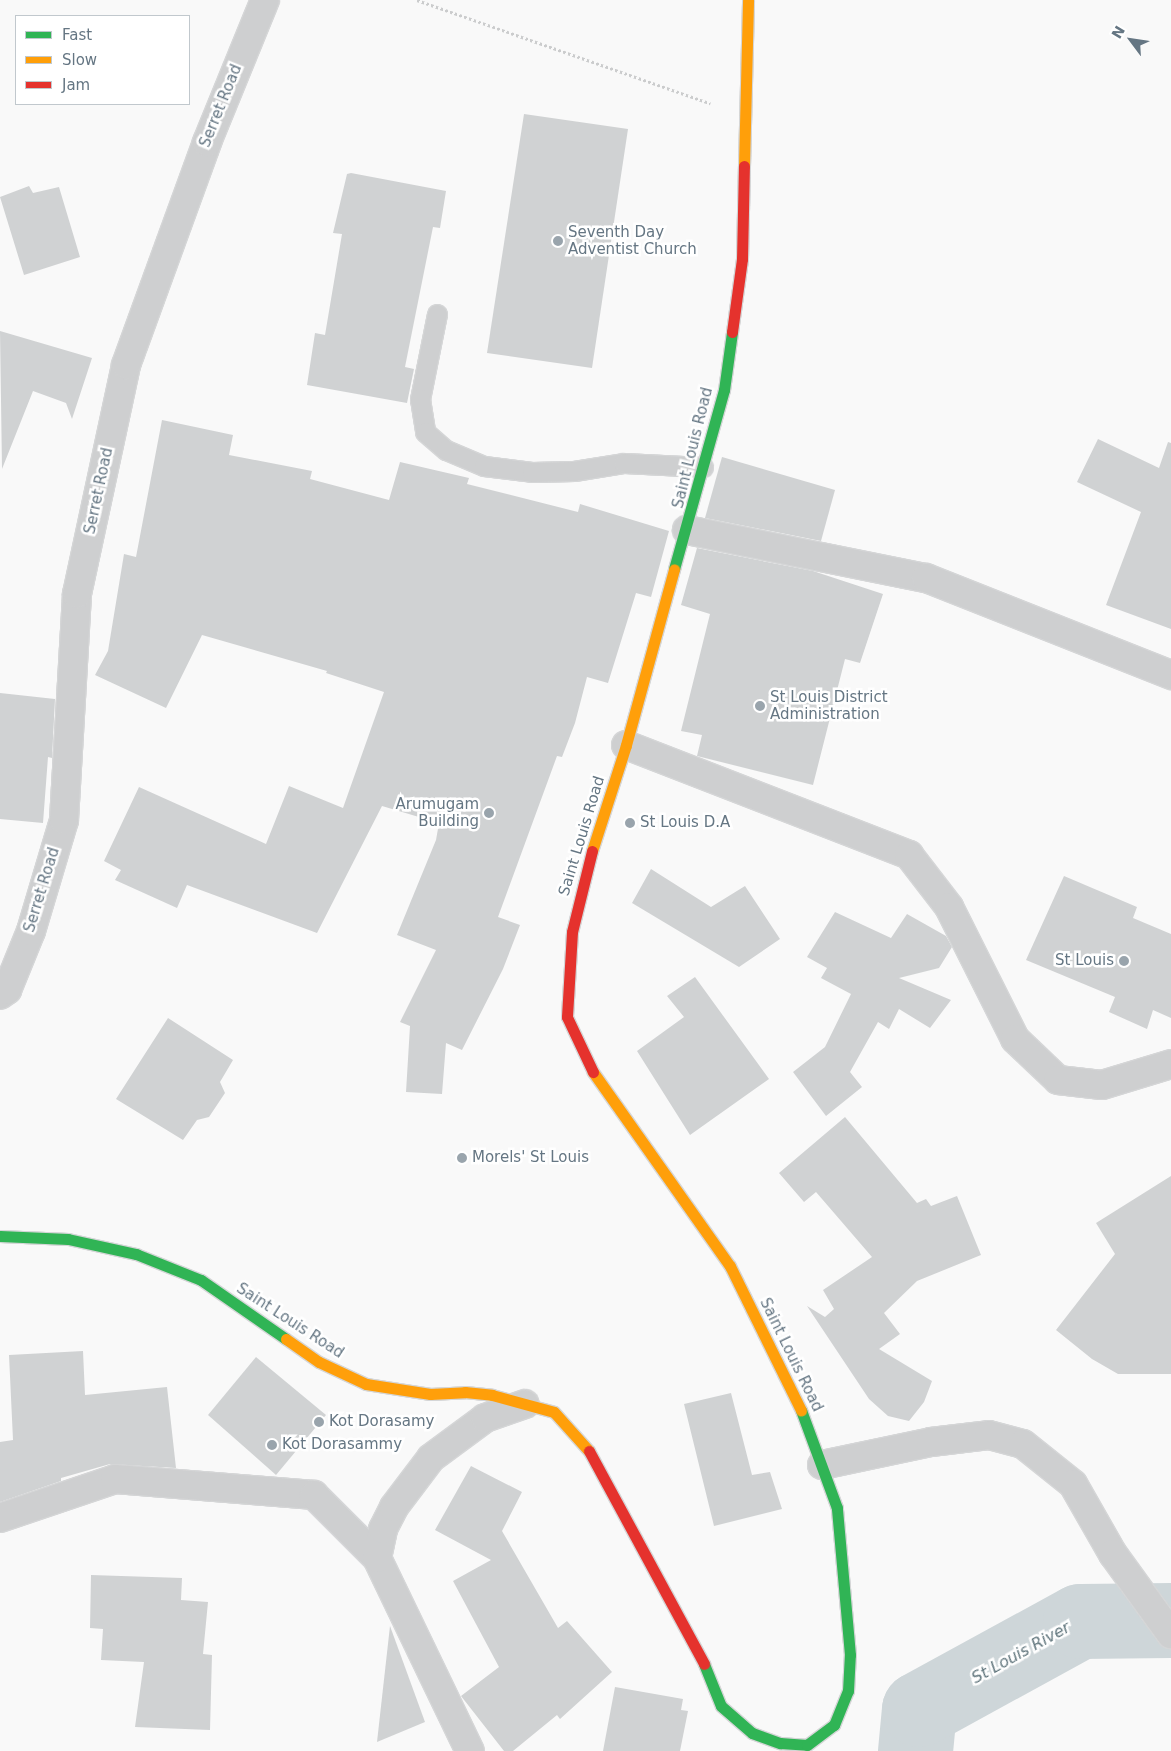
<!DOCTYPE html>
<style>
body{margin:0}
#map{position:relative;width:1171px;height:1751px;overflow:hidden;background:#f9f9f9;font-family:"DejaVu Sans",sans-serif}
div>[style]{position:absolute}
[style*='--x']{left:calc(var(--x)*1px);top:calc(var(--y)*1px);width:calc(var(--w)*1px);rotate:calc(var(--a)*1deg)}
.river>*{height:75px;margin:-37.5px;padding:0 37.5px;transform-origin:37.5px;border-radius:37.5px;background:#ced6d9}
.building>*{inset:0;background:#d0d2d3}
.path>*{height:3px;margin-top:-1.5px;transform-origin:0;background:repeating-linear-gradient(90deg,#cbcccd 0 2.5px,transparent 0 5px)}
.roads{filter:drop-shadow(1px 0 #d5d6d7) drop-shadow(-1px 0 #d5d6d7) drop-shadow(0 1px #d5d6d7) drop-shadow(0 -1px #d5d6d7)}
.lane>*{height:19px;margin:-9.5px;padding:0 9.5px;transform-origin:9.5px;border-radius:9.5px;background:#cecfd0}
.street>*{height:28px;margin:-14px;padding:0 14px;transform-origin:14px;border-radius:14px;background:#cecfd0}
.fast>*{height:11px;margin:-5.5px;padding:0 5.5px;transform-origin:5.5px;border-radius:5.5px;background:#30b455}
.slow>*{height:11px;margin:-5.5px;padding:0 5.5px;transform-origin:5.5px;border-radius:5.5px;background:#ff9f0a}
.jam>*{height:11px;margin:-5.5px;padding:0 5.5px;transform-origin:5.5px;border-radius:5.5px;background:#e5322d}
.dots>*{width:14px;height:14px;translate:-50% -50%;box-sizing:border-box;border:2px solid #fff;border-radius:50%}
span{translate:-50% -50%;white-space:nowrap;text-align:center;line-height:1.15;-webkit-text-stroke:5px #fff;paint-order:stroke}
.street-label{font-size:15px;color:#657683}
.poi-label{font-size:15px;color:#657683}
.left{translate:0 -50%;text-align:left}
.right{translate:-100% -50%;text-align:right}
.water-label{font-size:16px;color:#60757c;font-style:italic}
.legend{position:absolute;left:15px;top:15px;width:175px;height:90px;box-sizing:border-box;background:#fff;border:1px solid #c1c8cd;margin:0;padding:6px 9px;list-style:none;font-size:15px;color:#657683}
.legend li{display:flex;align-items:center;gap:10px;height:25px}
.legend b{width:25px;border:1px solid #c1c8cd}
.north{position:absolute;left:1106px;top:15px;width:50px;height:50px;-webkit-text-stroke:4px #fff;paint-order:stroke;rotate:301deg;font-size:14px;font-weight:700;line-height:20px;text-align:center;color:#657683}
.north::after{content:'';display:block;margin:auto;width:18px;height:22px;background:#657683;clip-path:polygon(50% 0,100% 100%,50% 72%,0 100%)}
</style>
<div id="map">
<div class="river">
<div style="--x:915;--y:1751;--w:42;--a:-84.6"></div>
<div style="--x:919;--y:1709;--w:183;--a:-28.7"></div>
<div style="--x:1080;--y:1621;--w:91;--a:-0.6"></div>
</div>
<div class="building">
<div style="clip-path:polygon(524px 114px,628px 129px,592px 368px,487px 353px)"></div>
<div style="clip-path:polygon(351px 173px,446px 191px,440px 228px,433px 227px,405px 367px,414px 369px,407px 403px,307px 385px,315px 333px,325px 335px,342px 234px,333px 233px,347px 174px)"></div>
<div style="clip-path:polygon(29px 186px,33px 193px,59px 187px,80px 257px,24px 275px,0 197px)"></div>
<div style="clip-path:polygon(0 331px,92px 358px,72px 419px,66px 403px,33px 391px,2px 469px)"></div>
<div style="clip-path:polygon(162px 420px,233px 435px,229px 455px,312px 471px,310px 479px,389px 500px,400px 462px,469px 478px,467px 484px,578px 512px,580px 504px,669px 531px,651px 597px,636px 593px,608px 683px,587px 677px,575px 723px,562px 757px,557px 756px,498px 917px,520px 925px,503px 969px,462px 1050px,446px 1043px,442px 1094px,406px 1092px,410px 1026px,400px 1022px,436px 950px,397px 935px,436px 840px,439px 823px,382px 806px,317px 933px,187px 885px,177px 908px,115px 880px,121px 870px,104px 861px,139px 787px,266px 844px,289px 786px,343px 808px,384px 692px,326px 673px,327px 671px,202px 635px,166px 708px,95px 675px,108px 651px,124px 554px,136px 557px)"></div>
<div style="clip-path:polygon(1098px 439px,1159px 468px,1168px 442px,1171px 443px,1171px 629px,1106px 605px,1141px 512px,1077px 482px)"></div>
<div style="clip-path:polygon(722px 457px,835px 490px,821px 541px,705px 518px)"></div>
<div style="clip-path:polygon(697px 548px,813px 571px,883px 594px,860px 663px,845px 659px,813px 785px,697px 756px,702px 735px,681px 731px,710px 614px,681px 605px)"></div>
<div style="clip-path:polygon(0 693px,55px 699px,52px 758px,48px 757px,43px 823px,0 819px)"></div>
<div style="clip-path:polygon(651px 869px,711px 907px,745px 886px,780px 939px,739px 967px,632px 903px)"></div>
<div style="clip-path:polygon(1064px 876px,1137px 907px,1133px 918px,1171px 934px,1171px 1018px,1153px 1010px,1147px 1029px,1109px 1012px,1115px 997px,1026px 960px)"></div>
<div style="clip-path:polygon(835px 912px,891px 938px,907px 914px,946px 936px,952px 947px,939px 968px,899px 978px,951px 1000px,930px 1028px,899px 1009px,889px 1029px,878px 1022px,850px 1072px,862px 1087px,826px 1116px,793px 1072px,825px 1047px,851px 994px,821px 978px,827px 968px,807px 957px)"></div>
<div style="clip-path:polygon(695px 977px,769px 1079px,690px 1135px,637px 1051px,684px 1017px,667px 996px)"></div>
<div style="clip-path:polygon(168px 1018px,233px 1060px,220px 1082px,225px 1093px,209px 1117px,197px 1120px,183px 1140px,116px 1099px)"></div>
<div style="clip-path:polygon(845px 1117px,917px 1203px,926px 1199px,931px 1206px,957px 1196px,981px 1255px,917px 1281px,884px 1313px,900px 1334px,879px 1349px,932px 1381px,924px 1402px,909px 1421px,888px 1416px,869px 1399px,807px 1306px,825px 1317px,834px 1309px,823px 1290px,872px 1257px,816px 1192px,804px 1202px,779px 1173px)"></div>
<div style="clip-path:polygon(1171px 1176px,1171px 1374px,1118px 1374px,1092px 1359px,1056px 1330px,1115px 1254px,1096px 1223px)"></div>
<div style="clip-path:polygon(83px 1351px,85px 1395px,167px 1387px,176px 1468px,110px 1464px,61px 1478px,61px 1481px,0 1502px,0 1442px,13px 1440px,9px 1355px)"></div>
<div style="clip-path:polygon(256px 1357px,326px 1415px,276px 1475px,208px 1415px)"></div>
<div style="clip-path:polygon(731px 1393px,752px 1475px,770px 1472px,782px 1509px,714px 1526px,684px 1404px)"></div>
<div style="clip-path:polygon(471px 1466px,522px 1492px,502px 1531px,558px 1628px,567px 1621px,612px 1672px,560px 1719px,557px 1715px,513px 1751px,504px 1751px,461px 1696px,499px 1667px,453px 1581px,491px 1560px,435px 1530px)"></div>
<div style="clip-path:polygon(91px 1575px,182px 1578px,181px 1600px,208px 1602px,203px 1654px,212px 1655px,210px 1730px,135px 1727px,144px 1662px,101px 1660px,103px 1629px,90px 1628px)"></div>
<div style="clip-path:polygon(390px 1626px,425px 1722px,377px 1742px)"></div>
<div style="clip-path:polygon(615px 1687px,683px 1699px,681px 1710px,688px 1711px,680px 1751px,603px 1751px)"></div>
</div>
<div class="path">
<div style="--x:417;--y:0;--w:311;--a:19.4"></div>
</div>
<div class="roads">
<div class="lane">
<div style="--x:437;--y:314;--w:87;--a:101.3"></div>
<div style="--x:420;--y:399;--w:33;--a:81"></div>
<div style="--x:425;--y:432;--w:28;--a:41"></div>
<div style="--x:446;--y:450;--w:41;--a:22.8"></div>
<div style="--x:484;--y:466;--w:48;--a:7.1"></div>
<div style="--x:532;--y:472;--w:42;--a:-1.4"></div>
<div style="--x:574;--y:471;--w:51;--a:-9.1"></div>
<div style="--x:624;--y:463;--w:79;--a:2.9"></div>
</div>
<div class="street">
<div style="--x:687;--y:530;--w:244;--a:11.4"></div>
<div style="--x:926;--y:578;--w:264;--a:21.6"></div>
<div style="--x:626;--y:745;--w:304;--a:21.2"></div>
<div style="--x:909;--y:855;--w:66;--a:52.4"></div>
<div style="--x:949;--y:907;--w:148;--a:63.4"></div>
<div style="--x:1015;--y:1039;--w:59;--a:43.6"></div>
<div style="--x:1058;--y:1080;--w:44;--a:6.5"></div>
<div style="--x:1102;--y:1085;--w:72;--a:-16.9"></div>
<div style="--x:0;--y:995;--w:9;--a:-36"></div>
<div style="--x:7;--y:990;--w:64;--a:-67.9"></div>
<div style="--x:31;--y:931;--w:116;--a:-73.4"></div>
<div style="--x:64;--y:820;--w:226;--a:-86.7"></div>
<div style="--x:77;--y:594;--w:234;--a:-77.9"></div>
<div style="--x:126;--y:365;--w:237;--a:-70"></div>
<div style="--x:207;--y:142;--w:153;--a:-67.8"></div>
<div style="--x:822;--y:1465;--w:111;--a:-11.9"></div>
<div style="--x:931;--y:1442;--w:58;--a:-6.9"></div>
<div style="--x:989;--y:1435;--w:35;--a:15"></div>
<div style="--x:1023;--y:1444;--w:64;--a:38.7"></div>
<div style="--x:1073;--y:1484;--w:81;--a:60.3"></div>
<div style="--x:1113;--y:1554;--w:99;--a:54.1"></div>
<div style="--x:0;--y:1518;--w:121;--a:-18.7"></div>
<div style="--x:115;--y:1479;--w:200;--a:4.6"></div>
<div style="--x:314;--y:1495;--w:89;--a:45"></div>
<div style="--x:377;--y:1558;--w:214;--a:64.3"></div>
<div style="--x:377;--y:1558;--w:30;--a:-78"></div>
<div style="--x:383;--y:1529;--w:25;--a:-63"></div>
<div style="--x:394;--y:1507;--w:61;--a:-52.9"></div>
<div style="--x:431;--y:1458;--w:67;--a:-36.5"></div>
<div style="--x:485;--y:1418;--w:42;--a:-19.3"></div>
</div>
<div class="fast">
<div style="--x:674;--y:569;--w:186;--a:-74.4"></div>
<div style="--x:724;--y:390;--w:59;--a:-82.1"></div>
<div style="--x:0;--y:1236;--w:68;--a:2.5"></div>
<div style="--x:68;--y:1239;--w:70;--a:12.4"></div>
<div style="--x:136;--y:1254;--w:70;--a:21.8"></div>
<div style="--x:201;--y:1280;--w:103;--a:34.8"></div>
<div style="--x:704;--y:1664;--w:45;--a:68"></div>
<div style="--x:721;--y:1706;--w:41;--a:41.1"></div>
<div style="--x:752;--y:1733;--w:30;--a:20"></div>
<div style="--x:780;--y:1743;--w:27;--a:4"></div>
<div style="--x:807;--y:1745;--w:34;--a:-37"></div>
<div style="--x:834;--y:1725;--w:37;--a:-68"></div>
<div style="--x:848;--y:1691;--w:36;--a:-87"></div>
<div style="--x:850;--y:1655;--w:148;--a:-95.1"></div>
<div style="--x:837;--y:1508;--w:104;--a:-110.2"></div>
</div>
<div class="slow">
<div style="--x:744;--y:166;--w:166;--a:-88.6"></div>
<div style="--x:592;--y:851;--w:111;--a:-72.2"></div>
<div style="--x:626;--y:745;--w:182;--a:-74.7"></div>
<div style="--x:593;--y:1072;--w:237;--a:54.8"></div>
<div style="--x:730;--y:1266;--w:161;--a:63.8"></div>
<div style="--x:286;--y:1339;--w:40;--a:34.9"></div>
<div style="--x:319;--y:1362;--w:52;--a:25.1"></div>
<div style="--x:366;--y:1384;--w:65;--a:8.9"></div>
<div style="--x:430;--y:1394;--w:35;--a:-3"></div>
<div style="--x:465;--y:1392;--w:27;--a:6"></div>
<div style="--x:492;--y:1395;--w:64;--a:15.3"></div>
<div style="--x:554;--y:1412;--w:52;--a:48.1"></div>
</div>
<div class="jam">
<div style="--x:732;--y:332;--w:74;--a:-82.2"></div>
<div style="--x:742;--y:259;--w:93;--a:-88.8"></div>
<div style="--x:592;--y:851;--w:83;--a:103.9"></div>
<div style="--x:572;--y:932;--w:85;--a:93.4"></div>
<div style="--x:567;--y:1017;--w:61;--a:64.7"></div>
<div style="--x:589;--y:1451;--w:242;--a:61.6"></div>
</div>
</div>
<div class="dots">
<div style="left:558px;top:241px;background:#99a4ac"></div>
<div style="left:760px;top:706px;background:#99a4ac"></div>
<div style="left:489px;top:813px;background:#99a4ac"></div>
<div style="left:630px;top:823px;background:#99a4ac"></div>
<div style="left:1124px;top:961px;background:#99a4ac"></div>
<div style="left:462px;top:1158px;background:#99a4ac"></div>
<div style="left:319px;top:1422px;background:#99a4ac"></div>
<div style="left:272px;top:1445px;background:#99a4ac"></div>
</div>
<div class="street-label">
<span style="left:221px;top:106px;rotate:-68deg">Serret Road</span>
<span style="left:693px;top:448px;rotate:-76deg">Saint Louis Road</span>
<span style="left:99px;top:491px;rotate:-78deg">Serret Road</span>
<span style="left:582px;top:836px;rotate:-73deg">Saint Louis Road</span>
<span style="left:42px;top:890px;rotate:-73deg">Serret Road</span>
<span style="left:290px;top:1321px;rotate:33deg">Saint Louis Road</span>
<span style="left:791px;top:1355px;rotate:64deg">Saint Louis Road</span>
</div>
<div class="poi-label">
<span class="left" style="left:568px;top:241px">Seventh Day<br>Adventist Church</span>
<span class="left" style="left:770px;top:706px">St Louis District<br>Administration</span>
<span class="right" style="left:479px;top:813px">Arumugam<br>Building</span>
<span class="left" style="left:640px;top:823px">St Louis D.A</span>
<span class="right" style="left:1114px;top:961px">St Louis</span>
<span class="left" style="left:472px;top:1158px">Morels' St Louis</span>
<span class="left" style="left:329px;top:1422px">Kot Dorasamy</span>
<span class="left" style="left:282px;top:1445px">Kot Dorasammy</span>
</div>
<div class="water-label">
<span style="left:1021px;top:1653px;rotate:-29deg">St Louis River</span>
</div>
<ul class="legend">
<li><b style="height:6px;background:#30b455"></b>Fast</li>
<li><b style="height:6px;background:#ff9f0a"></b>Slow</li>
<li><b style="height:6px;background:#e5322d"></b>Jam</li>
</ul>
<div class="north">N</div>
</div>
